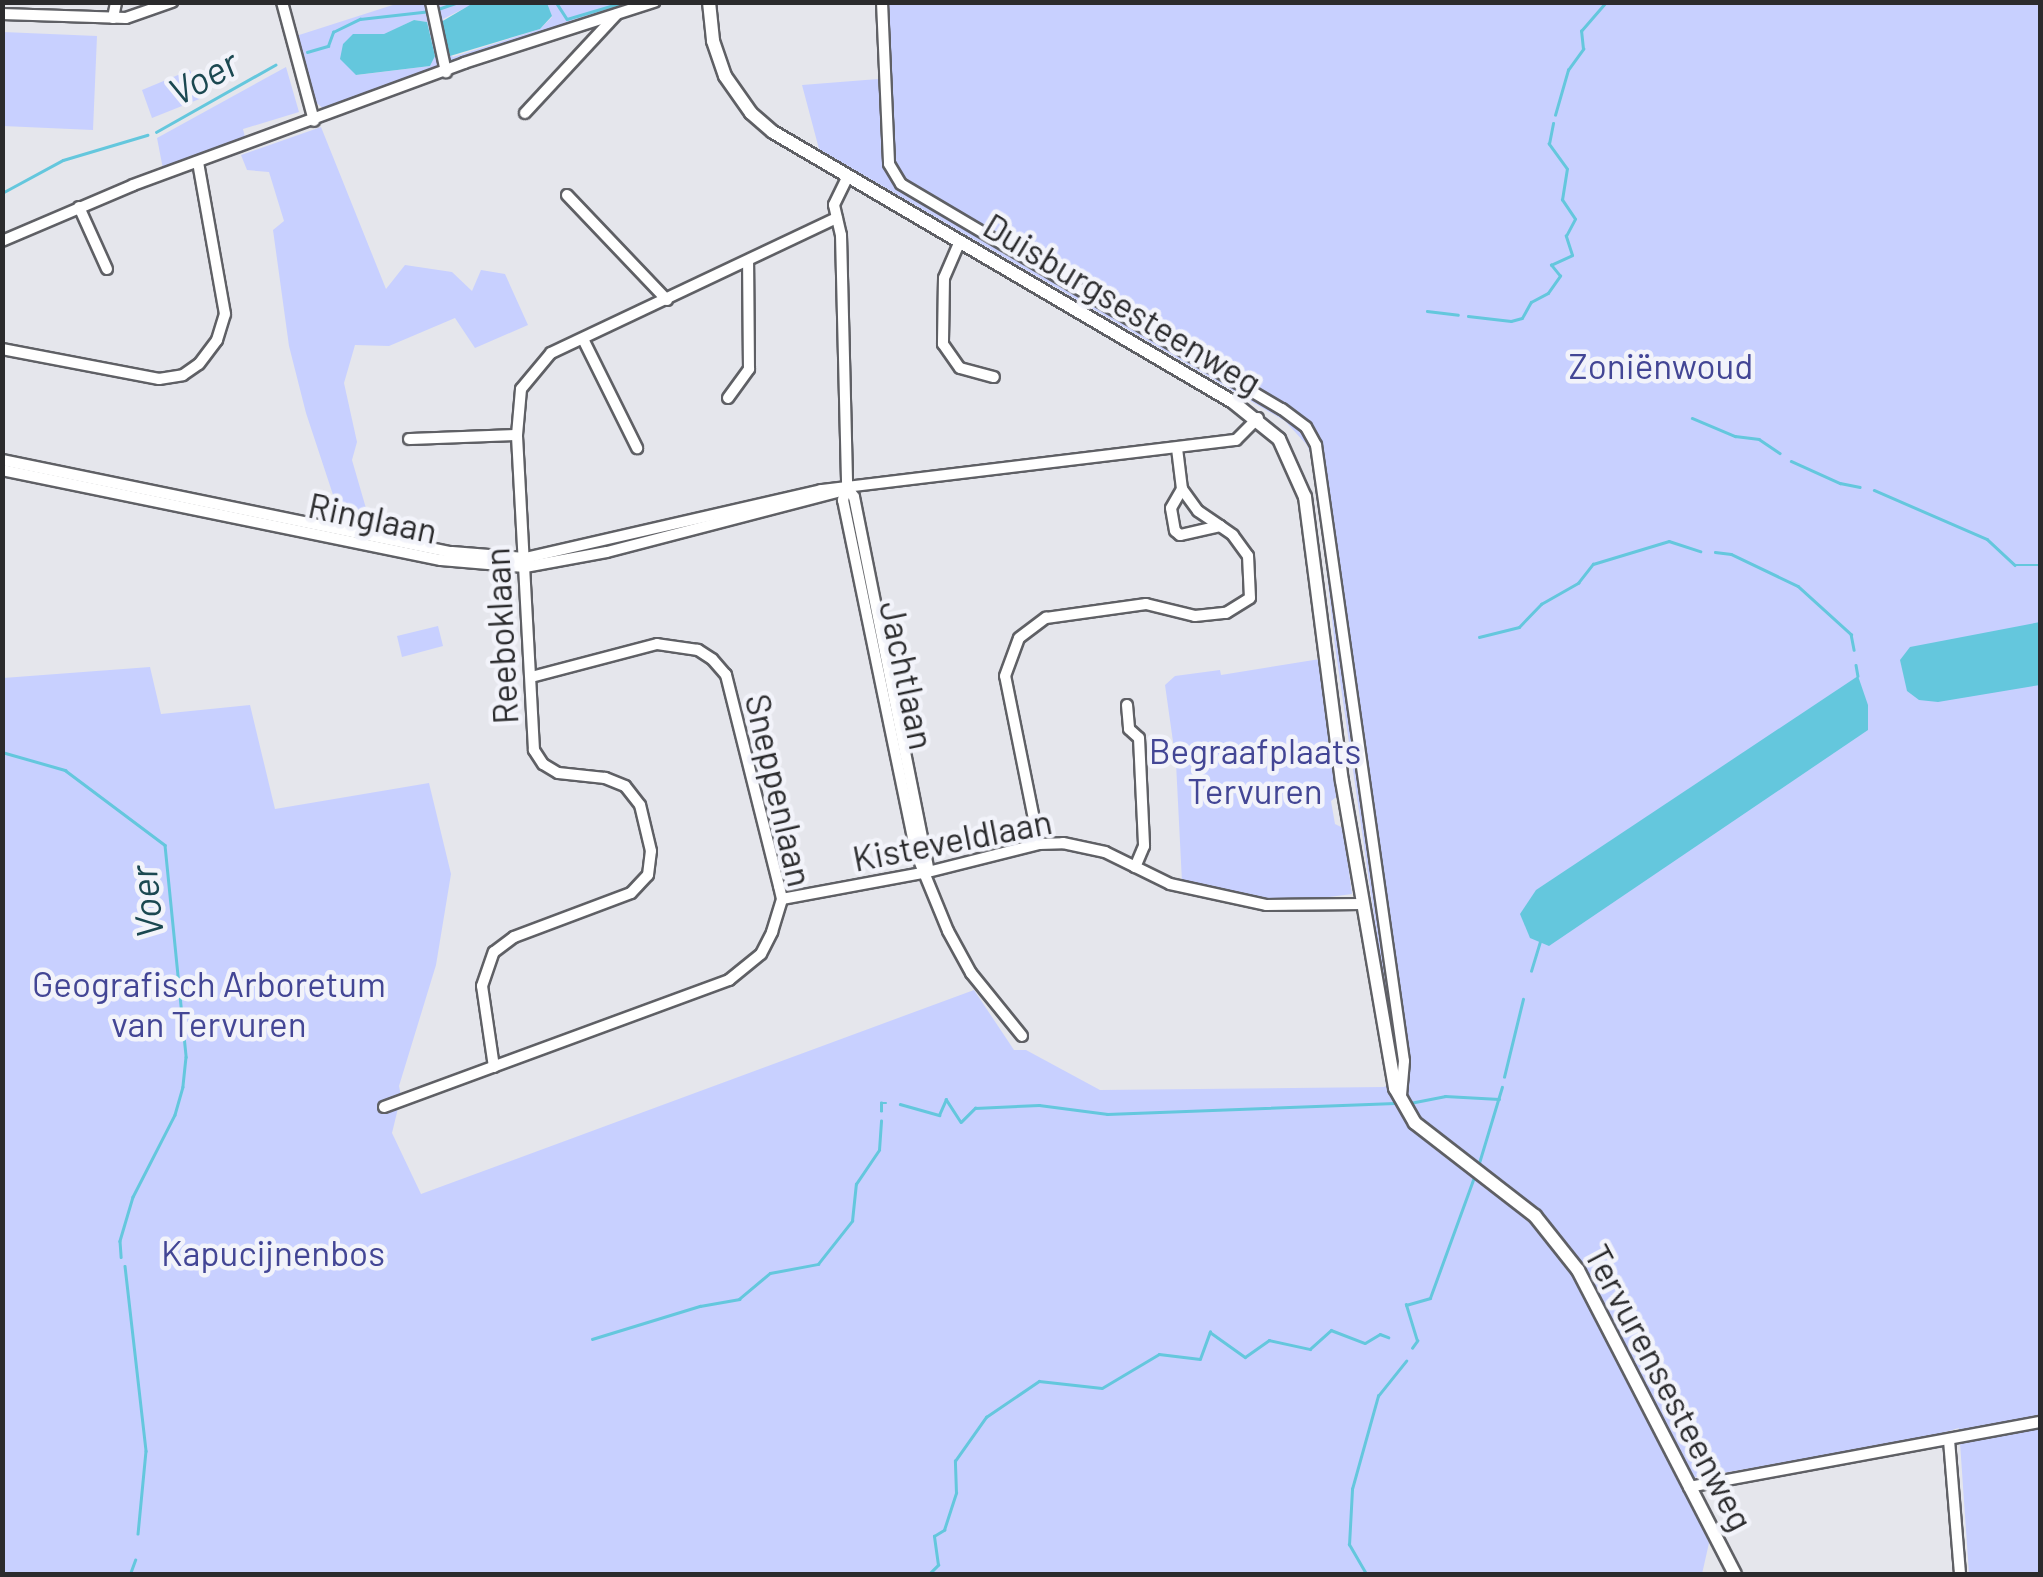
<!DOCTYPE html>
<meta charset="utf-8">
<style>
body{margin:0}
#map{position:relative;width:2043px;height:1577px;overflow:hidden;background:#e5e6ec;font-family:Barlow,sans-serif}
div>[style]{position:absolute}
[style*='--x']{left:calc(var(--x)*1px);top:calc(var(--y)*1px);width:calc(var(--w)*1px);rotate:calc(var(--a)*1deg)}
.green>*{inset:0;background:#c8d0ff}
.water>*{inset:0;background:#64c7dd}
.stream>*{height:2.5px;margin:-1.25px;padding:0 1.25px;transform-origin:1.25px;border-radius:1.25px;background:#64c7dd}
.roads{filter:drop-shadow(2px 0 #5f6065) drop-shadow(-2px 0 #5f6065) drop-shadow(0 2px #5f6065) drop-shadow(0 -2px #5f6065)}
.minor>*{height:10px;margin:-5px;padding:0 5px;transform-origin:5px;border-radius:5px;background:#fff}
.tertiary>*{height:12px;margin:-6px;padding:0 6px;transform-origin:6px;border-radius:6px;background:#fff}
span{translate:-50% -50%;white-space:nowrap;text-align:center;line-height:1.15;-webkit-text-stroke:9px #f2f3fa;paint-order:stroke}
.street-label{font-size:35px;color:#2b2b2d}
.park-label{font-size:35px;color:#434695}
.water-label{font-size:38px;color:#1b4851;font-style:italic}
.frame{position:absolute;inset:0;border:5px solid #2b2b2d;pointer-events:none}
</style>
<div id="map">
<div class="green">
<div style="clip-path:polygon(evenodd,399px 3px,475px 3px,443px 19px,446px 51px,453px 57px,540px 29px,552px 17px,547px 3px,630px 3px,326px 111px,312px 99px,296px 36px,399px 3px,414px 20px,427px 22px,435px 56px,430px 66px,357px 75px,353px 34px,385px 34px,414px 20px)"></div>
<div style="clip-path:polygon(888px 3px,2040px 3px,2040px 1574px,1969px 1574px,1959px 1428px,1913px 1441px,1692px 1478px,1589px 1278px,1709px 1543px,1702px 1574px,3px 1574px,3px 678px,150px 667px,161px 714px,250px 705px,275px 809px,429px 783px,451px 874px,436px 965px,399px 1086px,401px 1096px,392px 1133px,421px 1194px,974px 990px,1014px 1050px,1026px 1050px,1100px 1090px,1384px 1087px,1398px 1080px,1335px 646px,1315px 466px,1307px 445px,1285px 421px,819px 149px,802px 85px,891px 78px)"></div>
<div style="clip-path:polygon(3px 32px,97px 36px,93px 130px,3px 126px)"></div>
<div style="clip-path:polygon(286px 67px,299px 112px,243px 129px,245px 137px,163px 169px,157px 138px)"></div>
<div style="clip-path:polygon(190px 70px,202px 98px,152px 118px,142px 90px)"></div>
<div style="clip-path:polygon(321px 127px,386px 289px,405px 265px,452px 272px,472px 291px,481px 270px,505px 274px,528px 325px,475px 348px,455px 318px,389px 346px,355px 345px,344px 383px,357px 442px,352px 460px,372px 529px,343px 525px,306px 413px,289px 346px,273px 230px,284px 221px,269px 172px,247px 170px,241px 155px)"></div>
<div style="clip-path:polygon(438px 626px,443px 646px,402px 657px,397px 636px)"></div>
<div style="clip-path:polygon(1320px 659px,1339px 795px,1331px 801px,1335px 824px,1343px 828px,1352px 894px,1283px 903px,1182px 882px,1176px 763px,1165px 685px,1175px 676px,1220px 670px,1221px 675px)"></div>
</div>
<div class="water">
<div style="clip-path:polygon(475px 2px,547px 3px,552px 16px,540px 29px,450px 56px,441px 22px)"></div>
<div style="clip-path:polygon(414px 20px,427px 22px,435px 56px,430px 66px,356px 75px,340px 59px,343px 44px,353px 34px,384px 34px)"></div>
<div style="clip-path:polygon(2040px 622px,2040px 685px,1938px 702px,1919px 700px,1907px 691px,1900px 660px,1910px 647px)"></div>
<div style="clip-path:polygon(1858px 676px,1868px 705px,1868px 730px,1549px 946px,1530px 938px,1520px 914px,1536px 890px)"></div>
</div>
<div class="stream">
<div style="--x:556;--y:2;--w:20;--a:57"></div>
<div style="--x:567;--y:19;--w:59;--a:-16.6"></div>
<div style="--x:438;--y:9;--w:21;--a:-19"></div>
<div style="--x:307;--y:52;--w:22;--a:-16"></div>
<div style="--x:328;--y:46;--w:15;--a:-70"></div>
<div style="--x:333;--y:32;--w:30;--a:-26"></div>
<div style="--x:360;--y:19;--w:71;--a:-6.4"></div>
<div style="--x:1555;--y:115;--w:47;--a:-73.9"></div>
<div style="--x:1568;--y:70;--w:26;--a:-54"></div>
<div style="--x:1583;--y:49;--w:18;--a:-96"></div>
<div style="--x:1581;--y:31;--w:38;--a:-49"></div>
<div style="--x:156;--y:132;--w:137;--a:-29.4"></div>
<div style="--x:2;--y:193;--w:69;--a:-28.4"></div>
<div style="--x:63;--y:160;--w:88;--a:-16.6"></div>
<div style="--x:1427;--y:311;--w:31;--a:7"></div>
<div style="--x:1468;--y:316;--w:43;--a:6.6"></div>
<div style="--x:1511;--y:321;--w:11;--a:-15"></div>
<div style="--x:1522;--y:318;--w:18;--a:-61"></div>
<div style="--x:1531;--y:302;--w:19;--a:-28"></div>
<div style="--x:1548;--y:293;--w:21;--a:-55"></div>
<div style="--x:1560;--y:276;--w:14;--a:-129"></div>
<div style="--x:1551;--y:265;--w:23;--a:-25"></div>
<div style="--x:1572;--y:255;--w:20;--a:-108"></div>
<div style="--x:1566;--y:236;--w:19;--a:-62"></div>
<div style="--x:1575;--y:219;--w:23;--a:-124"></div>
<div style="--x:1562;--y:200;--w:31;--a:-81"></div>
<div style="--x:1567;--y:169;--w:31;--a:-126"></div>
<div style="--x:1549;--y:144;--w:21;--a:-79"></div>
<div style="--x:1692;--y:418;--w:47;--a:22.7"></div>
<div style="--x:1735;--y:436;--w:24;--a:7"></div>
<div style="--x:1759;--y:439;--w:25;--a:34"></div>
<div style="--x:1791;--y:461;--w:54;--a:24.2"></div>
<div style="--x:1840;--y:483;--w:20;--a:11"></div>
<div style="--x:1874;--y:490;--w:123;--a:23.4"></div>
<div style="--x:1987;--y:539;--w:38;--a:43"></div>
<div style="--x:2015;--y:565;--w:25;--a:0"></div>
<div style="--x:1715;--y:552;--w:16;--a:7"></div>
<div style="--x:1731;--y:554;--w:74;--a:25.5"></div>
<div style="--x:1798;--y:586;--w:72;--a:42.2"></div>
<div style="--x:1851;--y:634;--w:16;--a:79"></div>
<div style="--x:1479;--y:637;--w:41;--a:-14"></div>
<div style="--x:1519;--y:627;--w:32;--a:-46"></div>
<div style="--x:1541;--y:604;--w:43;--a:-29.6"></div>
<div style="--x:1578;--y:583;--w:24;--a:-52"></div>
<div style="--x:1593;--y:564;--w:79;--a:-16.8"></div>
<div style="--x:1669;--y:541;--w:33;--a:18"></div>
<div style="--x:1856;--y:665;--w:11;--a:80"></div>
<div style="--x:2;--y:752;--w:66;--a:15.9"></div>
<div style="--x:65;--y:770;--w:125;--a:36.9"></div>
<div style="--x:165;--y:845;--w:213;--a:84.3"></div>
<div style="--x:186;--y:1057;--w:30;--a:96"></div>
<div style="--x:183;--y:1087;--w:29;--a:106"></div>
<div style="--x:175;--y:1115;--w:92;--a:117.1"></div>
<div style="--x:133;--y:1197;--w:46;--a:106.5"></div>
<div style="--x:120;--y:1241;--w:16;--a:86"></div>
<div style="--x:1531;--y:971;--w:30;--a:-73"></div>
<div style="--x:1504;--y:1077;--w:80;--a:-76.3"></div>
<div style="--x:1410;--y:1103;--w:36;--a:-11"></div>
<div style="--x:1445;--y:1096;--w:54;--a:3.2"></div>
<div style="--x:900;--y:1104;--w:41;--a:15.8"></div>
<div style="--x:939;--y:1115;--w:17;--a:-66"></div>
<div style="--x:946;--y:1099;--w:27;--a:57"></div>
<div style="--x:961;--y:1122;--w:20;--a:-45"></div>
<div style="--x:975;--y:1108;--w:64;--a:-2.7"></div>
<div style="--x:1039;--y:1105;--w:69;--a:7.5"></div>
<div style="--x:1107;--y:1114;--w:288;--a:-2.2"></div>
<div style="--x:881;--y:1111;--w:8;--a:-90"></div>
<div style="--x:881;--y:1103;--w:5;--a:0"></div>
<div style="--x:1479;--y:1163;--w:79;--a:-73.2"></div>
<div style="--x:125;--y:1266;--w:186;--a:83.5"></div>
<div style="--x:146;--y:1451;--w:83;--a:95.5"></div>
<div style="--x:592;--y:1339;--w:113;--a:-17"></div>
<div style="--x:700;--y:1306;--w:40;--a:-10"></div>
<div style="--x:739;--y:1299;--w:40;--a:-40"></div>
<div style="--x:770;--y:1273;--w:49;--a:-10.6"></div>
<div style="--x:818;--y:1264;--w:55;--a:-51.7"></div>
<div style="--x:852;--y:1221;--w:37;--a:-84"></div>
<div style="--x:856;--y:1184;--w:41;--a:-55.9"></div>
<div style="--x:879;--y:1150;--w:29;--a:-86"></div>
<div style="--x:1412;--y:1348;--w:9;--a:-54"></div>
<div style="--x:1417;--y:1341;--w:38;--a:-107"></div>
<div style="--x:1406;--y:1305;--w:25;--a:-16"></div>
<div style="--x:1430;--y:1298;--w:129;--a:-70"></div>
<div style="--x:130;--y:1574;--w:15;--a:-70"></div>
<div style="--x:929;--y:1574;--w:13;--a:-45"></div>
<div style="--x:938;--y:1565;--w:29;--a:-98"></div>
<div style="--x:934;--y:1536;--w:12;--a:-31"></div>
<div style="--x:944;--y:1530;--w:39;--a:-72"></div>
<div style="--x:956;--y:1493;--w:32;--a:-92"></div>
<div style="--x:955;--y:1461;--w:54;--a:-54.8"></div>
<div style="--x:986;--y:1417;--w:64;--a:-34.2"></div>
<div style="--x:1039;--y:1381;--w:63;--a:6.3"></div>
<div style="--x:1102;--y:1388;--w:66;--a:-30.8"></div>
<div style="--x:1159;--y:1354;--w:41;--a:7"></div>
<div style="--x:1200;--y:1359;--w:29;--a:-70"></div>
<div style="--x:1210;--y:1332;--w:43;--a:35.5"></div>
<div style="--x:1245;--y:1357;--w:29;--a:-35"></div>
<div style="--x:1269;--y:1340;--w:42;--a:12.4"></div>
<div style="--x:1310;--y:1349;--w:28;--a:-42"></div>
<div style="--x:1331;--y:1330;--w:36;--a:21"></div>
<div style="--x:1365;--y:1343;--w:17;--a:-31"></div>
<div style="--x:1380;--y:1334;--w:9;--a:21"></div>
<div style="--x:1366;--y:1574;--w:34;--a:-120"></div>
<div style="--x:1349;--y:1545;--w:56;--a:-86.9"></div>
<div style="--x:1352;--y:1489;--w:97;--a:-74.4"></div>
<div style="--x:1378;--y:1396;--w:45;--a:-51.3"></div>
</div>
<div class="roads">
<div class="minor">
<div style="--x:282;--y:2;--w:123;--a:74.9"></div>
<div style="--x:431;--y:2;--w:72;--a:77.9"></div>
<div style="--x:882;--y:2;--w:162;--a:87.5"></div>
<div style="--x:889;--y:164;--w:23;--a:59"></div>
<div style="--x:901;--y:184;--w:442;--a:30.6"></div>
<div style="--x:1282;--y:409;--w:30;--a:37"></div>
<div style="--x:1306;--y:427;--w:21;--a:61"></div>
<div style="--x:1316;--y:445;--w:622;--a:81.87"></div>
<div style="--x:1404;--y:1061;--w:38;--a:95"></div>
<div style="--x:2;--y:14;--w:124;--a:1.8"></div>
<div style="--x:126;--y:18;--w:49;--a:-19.2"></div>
<div style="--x:113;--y:18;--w:16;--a:-79"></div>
<div style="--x:525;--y:113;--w:134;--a:-47.1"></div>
<div style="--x:848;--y:176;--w:32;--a:116"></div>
<div style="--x:834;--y:205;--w:31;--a:77"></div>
<div style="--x:841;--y:235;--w:252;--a:88.6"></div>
<div style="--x:847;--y:487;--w:14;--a:107"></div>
<div style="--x:843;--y:500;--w:360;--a:78.3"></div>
<div style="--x:916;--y:853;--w:84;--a:67.7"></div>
<div style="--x:948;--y:931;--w:48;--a:61.3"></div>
<div style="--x:971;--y:973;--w:81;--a:51"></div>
<div style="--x:567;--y:195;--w:145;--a:46.4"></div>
<div style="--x:79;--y:207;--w:68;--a:65.7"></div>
<div style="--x:2;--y:241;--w:142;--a:-23.1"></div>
<div style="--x:133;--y:185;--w:353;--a:-20.2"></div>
<div style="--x:464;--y:63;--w:200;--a:-17.8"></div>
<div style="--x:960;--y:241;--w:40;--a:113.4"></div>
<div style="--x:944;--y:278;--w:66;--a:90.9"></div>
<div style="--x:943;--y:344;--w:29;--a:55"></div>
<div style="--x:960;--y:368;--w:35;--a:15"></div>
<div style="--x:583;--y:339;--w:122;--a:63.6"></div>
<div style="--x:2;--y:349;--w:160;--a:10.8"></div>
<div style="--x:159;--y:379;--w:24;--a:-9"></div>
<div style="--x:183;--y:375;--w:19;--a:-35"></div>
<div style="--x:199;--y:364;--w:30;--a:-53"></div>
<div style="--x:217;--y:340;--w:27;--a:-73"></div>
<div style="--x:225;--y:314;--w:154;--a:-100.1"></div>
<div style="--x:728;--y:398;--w:36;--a:-54"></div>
<div style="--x:749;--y:369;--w:107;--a:-90.5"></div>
<div style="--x:409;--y:439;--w:108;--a:-2.1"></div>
<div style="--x:2;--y:460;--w:459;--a:11.6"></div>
<div style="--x:452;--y:552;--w:73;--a:4.7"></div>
<div style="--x:525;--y:558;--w:304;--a:-12.9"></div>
<div style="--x:821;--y:490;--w:418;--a:-6.9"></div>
<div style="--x:1236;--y:440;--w:31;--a:-45"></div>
<div style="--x:2;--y:470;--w:448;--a:11.6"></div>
<div style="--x:441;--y:560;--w:84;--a:4.8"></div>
<div style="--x:525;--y:567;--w:83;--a:-10.4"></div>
<div style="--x:607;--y:552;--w:238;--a:-14.6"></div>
<div style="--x:847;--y:487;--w:12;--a:55"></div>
<div style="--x:854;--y:497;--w:377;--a:78.7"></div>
<div style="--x:1182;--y:489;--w:27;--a:54"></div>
<div style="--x:1198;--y:511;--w:27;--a:34"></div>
<div style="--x:1127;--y:705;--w:24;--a:85"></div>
<div style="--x:1129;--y:729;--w:13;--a:42"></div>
<div style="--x:1139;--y:738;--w:108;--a:87.3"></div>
<div style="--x:1144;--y:846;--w:23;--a:113"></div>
<div style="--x:1039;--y:844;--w:171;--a:-101.4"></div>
<div style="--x:1005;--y:676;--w:40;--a:-69.8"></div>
<div style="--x:1019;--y:638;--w:34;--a:-37"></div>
<div style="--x:1046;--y:618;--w:101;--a:-8"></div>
<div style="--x:1146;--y:604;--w:50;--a:13.8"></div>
<div style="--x:1195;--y:616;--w:31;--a:-6"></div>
<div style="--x:1226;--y:613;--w:28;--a:-32"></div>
<div style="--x:1250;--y:598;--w:42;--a:-92.7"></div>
<div style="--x:1248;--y:556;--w:26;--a:-126"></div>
<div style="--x:1233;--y:535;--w:16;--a:-145"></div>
<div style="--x:1220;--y:526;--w:41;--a:167.3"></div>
<div style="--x:1180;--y:535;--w:6;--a:-141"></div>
<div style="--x:1175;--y:531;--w:23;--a:-100"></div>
<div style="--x:1171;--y:508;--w:22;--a:-60"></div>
<div style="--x:1182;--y:489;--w:41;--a:-97"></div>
<div style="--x:782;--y:899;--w:148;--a:-10.5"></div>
<div style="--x:928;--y:872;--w:114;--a:-14.2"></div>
<div style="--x:1039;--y:844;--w:24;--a:-2"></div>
<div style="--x:1063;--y:843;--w:43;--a:12.1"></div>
<div style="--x:1105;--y:852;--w:72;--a:26.2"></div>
<div style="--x:1170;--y:884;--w:98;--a:12.3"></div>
<div style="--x:1266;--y:905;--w:96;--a:-0.6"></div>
<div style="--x:494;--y:1067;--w:82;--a:-98.4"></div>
<div style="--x:482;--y:986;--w:36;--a:-71"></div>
<div style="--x:494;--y:952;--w:25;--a:-37"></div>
<div style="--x:514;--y:937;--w:125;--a:-20.6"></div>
<div style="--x:631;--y:893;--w:25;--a:-47"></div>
<div style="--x:648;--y:875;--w:24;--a:-83"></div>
<div style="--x:651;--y:851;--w:47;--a:-103.4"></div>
<div style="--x:640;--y:805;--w:24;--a:-128"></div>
<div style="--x:625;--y:786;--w:22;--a:-158"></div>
<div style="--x:605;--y:778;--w:47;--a:-173.9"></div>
<div style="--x:558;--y:773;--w:17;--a:-149"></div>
<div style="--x:543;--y:764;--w:17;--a:-123"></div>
<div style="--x:534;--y:750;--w:315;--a:-93.1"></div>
<div style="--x:517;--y:435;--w:46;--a:-85"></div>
<div style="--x:521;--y:389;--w:47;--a:-50.2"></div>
<div style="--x:551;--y:353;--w:316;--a:-25.3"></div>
<div style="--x:384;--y:1107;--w:368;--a:-20.2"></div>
<div style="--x:729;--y:980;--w:41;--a:-39.1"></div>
<div style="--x:761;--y:954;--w:25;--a:-63"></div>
<div style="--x:772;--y:932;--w:34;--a:-73"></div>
<div style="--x:782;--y:899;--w:13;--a:-103"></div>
<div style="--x:779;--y:886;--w:218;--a:-104.1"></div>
<div style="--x:726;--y:675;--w:21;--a:-131"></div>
<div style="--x:712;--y:659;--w:17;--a:-147"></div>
<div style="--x:698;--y:650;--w:41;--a:-171.7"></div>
<div style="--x:657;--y:644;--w:130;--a:165.3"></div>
<div style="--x:1949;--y:1440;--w:134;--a:85.3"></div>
<div style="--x:1689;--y:1487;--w:357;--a:-10.5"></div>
</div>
<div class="tertiary">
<div style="--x:709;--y:2;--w:39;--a:84"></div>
<div style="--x:713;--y:41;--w:37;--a:71"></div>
<div style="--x:725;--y:76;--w:45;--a:54.9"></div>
<div style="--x:751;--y:113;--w:29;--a:41"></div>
<div style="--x:773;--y:132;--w:533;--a:30.41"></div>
<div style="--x:1233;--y:402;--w:59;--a:38.8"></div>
<div style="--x:1279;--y:439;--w:64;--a:65.9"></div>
<div style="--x:1305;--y:497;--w:286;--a:82.6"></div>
<div style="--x:1342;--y:781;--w:312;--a:80.2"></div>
<div style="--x:1395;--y:1088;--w:40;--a:60.3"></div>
<div style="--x:1415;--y:1123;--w:152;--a:37.8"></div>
<div style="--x:1535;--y:1216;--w:69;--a:51.5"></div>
<div style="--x:1578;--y:1270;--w:342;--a:62.7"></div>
</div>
</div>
<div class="street-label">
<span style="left:1123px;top:303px;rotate:31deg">Duisburgsesteenweg</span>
<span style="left:373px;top:517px;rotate:12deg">Ringlaan</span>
<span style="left:500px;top:636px;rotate:-93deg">Reeboklaan</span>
<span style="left:908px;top:675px;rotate:78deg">Jachtlaan</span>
<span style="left:780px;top:790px;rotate:77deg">Sneppenlaan</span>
<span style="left:952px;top:839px;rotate:-11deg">Kisteveldlaan</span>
<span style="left:1670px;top:1387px;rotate:62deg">Tervurensesteenweg</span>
</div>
<div class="park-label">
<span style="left:1661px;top:365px">Zoniënwoud</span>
<span style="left:1255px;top:770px">Begraafplaats<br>Tervuren</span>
<span style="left:209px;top:1003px">Geografisch Arboretum<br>van Tervuren</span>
<span style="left:273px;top:1252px">Kapucijnenbos</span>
</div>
<div class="water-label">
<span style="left:203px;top:77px;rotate:-29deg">Voer</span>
<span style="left:146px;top:902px;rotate:-96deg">Voer</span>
</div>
<div class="frame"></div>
</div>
